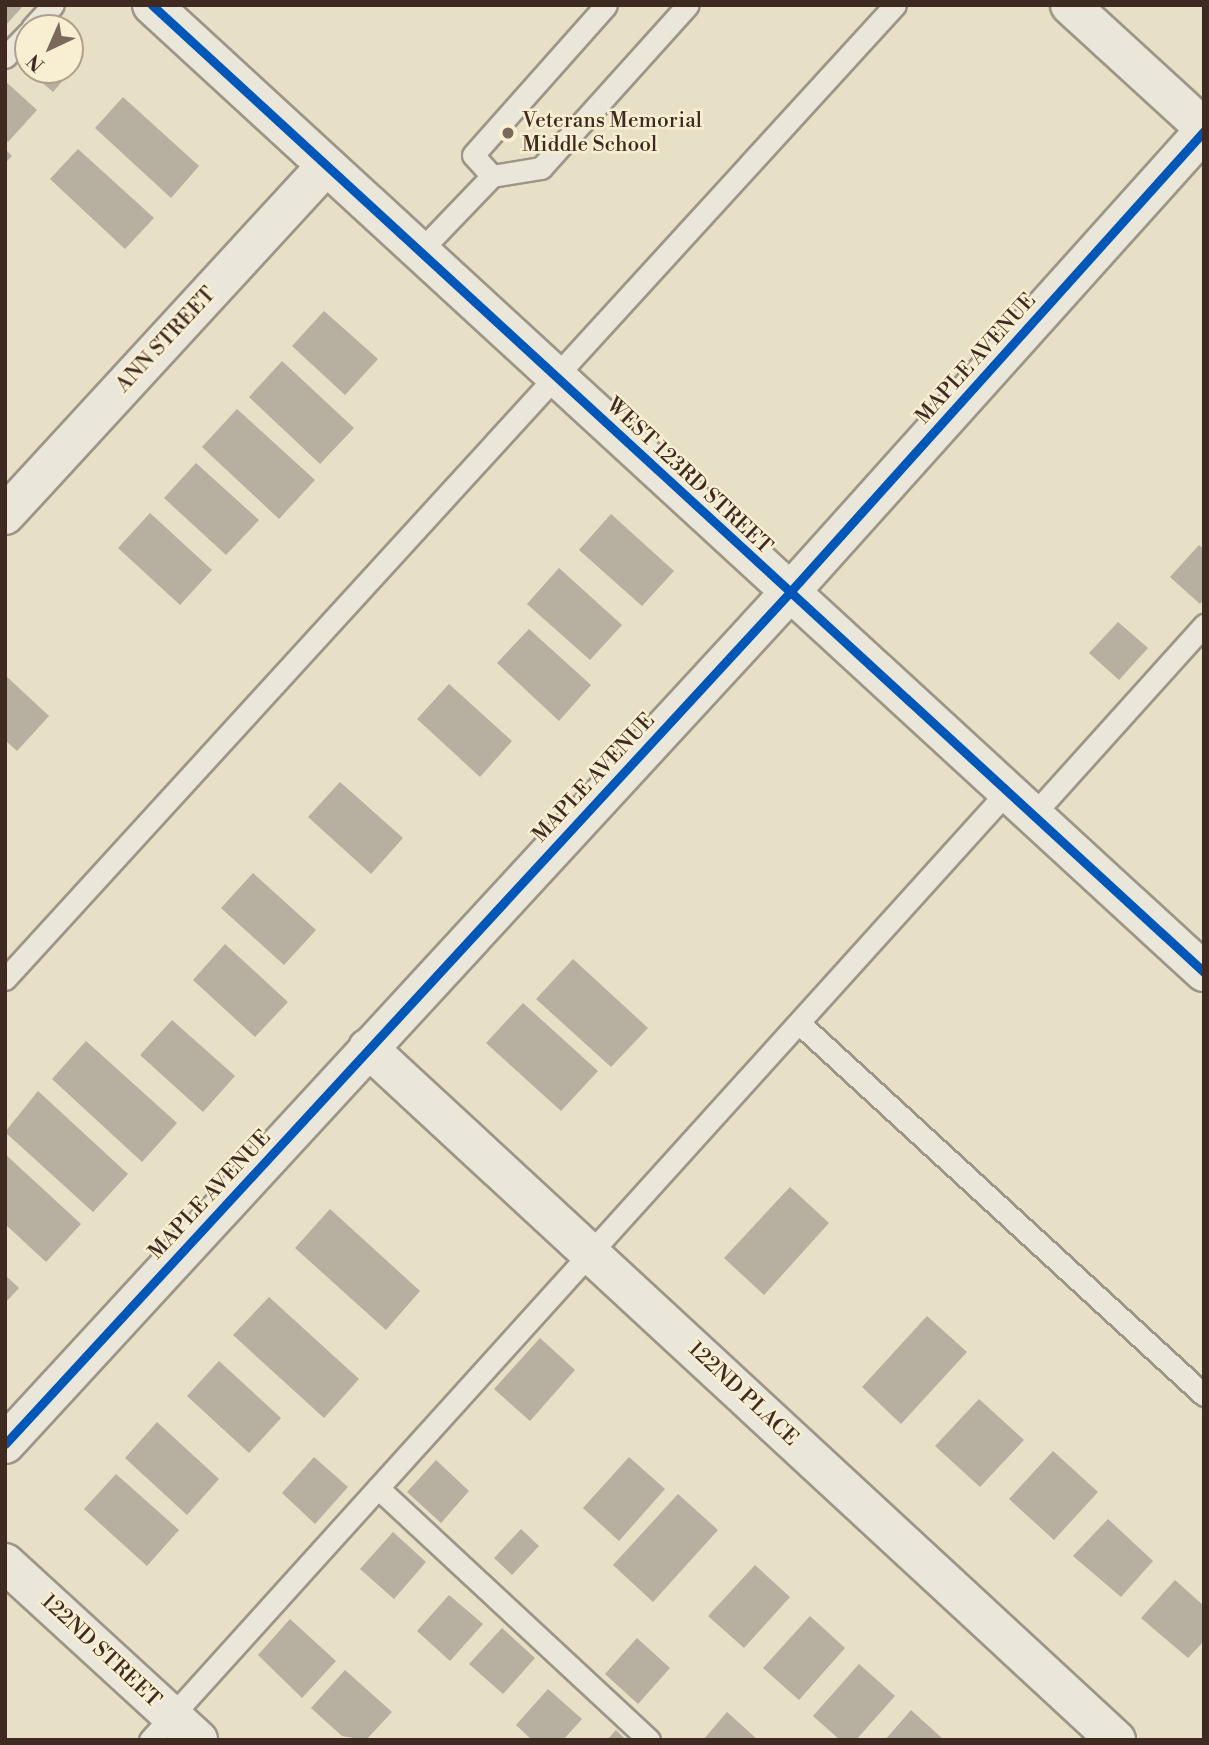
<!DOCTYPE html>
<style>
body{margin:0}
#map{position:relative;width:1209px;height:1745px;overflow:hidden;background:#e7dfc6;font-family:"Libre Bodoni",serif}
div>[style]{position:absolute}
[style*='--x']{left:calc(var(--x)*1px);top:calc(var(--y)*1px);width:calc(var(--w)*1px);rotate:calc(var(--a)*1deg)}
.building>*{inset:0;background:#b7af9f}
.roads{filter:drop-shadow(2px 0 #9d9687) drop-shadow(-2px 0 #9d9687) drop-shadow(0 2px #9d9687) drop-shadow(0 -2px #9d9687)}
.lane>*{height:21px;margin:-10.5px;padding:0 10.5px;transform-origin:10.5px;border-radius:10.5px;background:#eae7da}
.street>*{height:38px;margin:-19px;padding:0 19px;transform-origin:19px;border-radius:19px;background:#eae7da}
.secondary>*{height:38px;margin:-19px;padding:0 19px;transform-origin:19px;border-radius:19px;background:#eae7da}
.cycleway>*{height:9px;margin:-4.5px;padding:0 4.5px;transform-origin:4.5px;border-radius:4.5px;background:#0057b8}
.dots>*{width:19px;height:19px;translate:-50% -50%;box-sizing:border-box;border:4px solid #f8eed1;border-radius:50%}
span{translate:-50% -50%;white-space:nowrap;text-align:center;line-height:1.15;-webkit-text-stroke:5px #f8eed1;paint-order:stroke}
.poi-label{font-size:21px;color:#3f2a22}
.left{translate:0 -50%;text-align:left}
.street-label{font-size:21px;color:#3f2a22}
.frame{position:absolute;inset:0;border:7px solid #3f2a22;pointer-events:none}
.north{position:absolute;left:14px;top:14px;width:70px;height:70px;box-sizing:border-box;background:#f8eed1;border:2px solid #aea08b;border-radius:50%;rotate:224deg;font-size:19px;font-weight:700;line-height:28px;text-align:center;color:#3f2a22}
.north::after{content:'';display:block;margin:auto;width:24px;height:32px;background:#7a695b;clip-path:polygon(50% 0,100% 100%,50% 72%,0 100%)}
</style>
<div id="map">
<div class="building">
<div style="clip-path:polygon(5px 5px,24px 5px,5px 26px)"></div>
<div style="clip-path:polygon(70px 44px,84px 56px,53px 92px,18px 62px,28px 51px,28px 70px,70px 70px)"></div>
<div style="clip-path:polygon(5px 81px,37px 110px,8px 142px,5px 140px)"></div>
<div style="clip-path:polygon(123px 97px,199px 166px,171px 198px,95px 128px)"></div>
<div style="clip-path:polygon(5px 149px,12px 156px,5px 163px)"></div>
<div style="clip-path:polygon(78px 149px,154px 218px,125px 249px,50px 179px)"></div>
<div style="clip-path:polygon(324px 311px,378px 359px,345px 395px,292px 346px)"></div>
<div style="clip-path:polygon(282px 361px,354px 428px,320px 464px,249px 397px)"></div>
<div style="clip-path:polygon(237px 409px,315px 480px,279px 519px,202px 447px)"></div>
<div style="clip-path:polygon(196px 463px,259px 520px,226px 555px,164px 498px)"></div>
<div style="clip-path:polygon(150px 513px,212px 570px,180px 605px,118px 548px)"></div>
<div style="clip-path:polygon(611px 514px,674px 571px,642px 606px,579px 550px)"></div>
<div style="clip-path:polygon(1199px 545px,1204px 549px,1204px 599px,1200px 604px,1170px 577px)"></div>
<div style="clip-path:polygon(559px 568px,622px 625px,590px 660px,527px 604px)"></div>
<div style="clip-path:polygon(1118px 622px,1148px 648px,1119px 680px,1089px 653px)"></div>
<div style="clip-path:polygon(529px 629px,591px 685px,559px 721px,497px 663px)"></div>
<div style="clip-path:polygon(5px 675px,49px 716px,17px 751px,5px 740px)"></div>
<div style="clip-path:polygon(449px 684px,512px 741px,480px 777px,417px 719px)"></div>
<div style="clip-path:polygon(340px 782px,403px 838px,371px 874px,308px 817px)"></div>
<div style="clip-path:polygon(253px 873px,316px 930px,284px 965px,221px 908px)"></div>
<div style="clip-path:polygon(225px 944px,288px 1002px,255px 1037px,193px 980px)"></div>
<div style="clip-path:polygon(573px 959px,648px 1028px,611px 1067px,536px 999px)"></div>
<div style="clip-path:polygon(523px 1003px,598px 1071px,561px 1111px,486px 1043px)"></div>
<div style="clip-path:polygon(172px 1020px,235px 1076px,203px 1112px,140px 1055px)"></div>
<div style="clip-path:polygon(86px 1041px,177px 1123px,142px 1162px,52px 1079px)"></div>
<div style="clip-path:polygon(38px 1091px,128px 1174px,93px 1212px,5px 1132px)"></div>
<div style="clip-path:polygon(5px 1154px,81px 1224px,46px 1262px,5px 1224px)"></div>
<div style="clip-path:polygon(790px 1187px,829px 1223px,764px 1295px,724px 1258px)"></div>
<div style="clip-path:polygon(330px 1209px,420px 1291px,386px 1330px,295px 1248px)"></div>
<div style="clip-path:polygon(5px 1275px,19px 1288px,5px 1303px)"></div>
<div style="clip-path:polygon(269px 1297px,359px 1379px,324px 1418px,233px 1335px)"></div>
<div style="clip-path:polygon(927px 1316px,967px 1352px,901px 1424px,862px 1387px)"></div>
<div style="clip-path:polygon(540px 1338px,575px 1370px,530px 1421px,494px 1389px)"></div>
<div style="clip-path:polygon(219px 1361px,281px 1418px,249px 1453px,187px 1396px)"></div>
<div style="clip-path:polygon(979px 1399px,1024px 1440px,980px 1487px,935px 1446px)"></div>
<div style="clip-path:polygon(157px 1422px,219px 1479px,187px 1515px,125px 1458px)"></div>
<div style="clip-path:polygon(1053px 1451px,1098px 1492px,1054px 1540px,1009px 1499px)"></div>
<div style="clip-path:polygon(314px 1457px,348px 1487px,315px 1524px,282px 1493px)"></div>
<div style="clip-path:polygon(629px 1457px,665px 1489px,619px 1541px,583px 1508px)"></div>
<div style="clip-path:polygon(436px 1460px,469px 1491px,441px 1523px,407px 1492px)"></div>
<div style="clip-path:polygon(116px 1474px,179px 1530px,147px 1566px,84px 1509px)"></div>
<div style="clip-path:polygon(678px 1494px,718px 1530px,653px 1602px,613px 1565px)"></div>
<div style="clip-path:polygon(1108px 1519px,1153px 1561px,1121px 1597px,1073px 1556px)"></div>
<div style="clip-path:polygon(521px 1529px,539px 1546px,512px 1575px,494px 1558px)"></div>
<div style="clip-path:polygon(393px 1532px,426px 1562px,394px 1599px,360px 1569px)"></div>
<div style="clip-path:polygon(755px 1565px,790px 1597px,744px 1648px,708px 1616px)"></div>
<div style="clip-path:polygon(1175px 1580px,1204px 1606px,1204px 1641px,1188px 1658px,1141px 1618px)"></div>
<div style="clip-path:polygon(449px 1595px,483px 1624px,450px 1661px,417px 1631px)"></div>
<div style="clip-path:polygon(810px 1616px,845px 1648px,799px 1700px,763px 1668px)"></div>
<div style="clip-path:polygon(290px 1619px,336px 1661px,302px 1698px,258px 1655px)"></div>
<div style="clip-path:polygon(502px 1628px,535px 1658px,503px 1694px,469px 1664px)"></div>
<div style="clip-path:polygon(637px 1638px,670px 1668px,638px 1704px,605px 1674px)"></div>
<div style="clip-path:polygon(859px 1664px,895px 1696px,856px 1740px,840px 1740px,813px 1716px)"></div>
<div style="clip-path:polygon(345px 1670px,392px 1712px,366px 1740px,342px 1736px,311px 1708px)"></div>
<div style="clip-path:polygon(548px 1689px,582px 1719px,563px 1740px,532px 1740px,516px 1725px)"></div>
<div style="clip-path:polygon(911px 1710px,944px 1740px,885px 1740px)"></div>
<div style="clip-path:polygon(727px 1712px,758px 1740px,703px 1740px)"></div>
<div style="clip-path:polygon(616px 1730px,626px 1740px,607px 1740px)"></div>
</div>
<div class="roads">
<div class="lane">
<div style="--x:32;--y:28;--w:31;--a:-48"></div>
<div style="--x:5;--y:57;--w:33;--a:-46"></div>
<div style="--x:492;--y:176;--w:28;--a:-132"></div>
<div style="--x:473;--y:155;--w:200;--a:-48.4"></div>
<div style="--x:420;--y:251;--w:104;--a:-46.2"></div>
<div style="--x:492;--y:176;--w:50;--a:-9.3"></div>
<div style="--x:541;--y:168;--w:219;--a:-48"></div>
<div style="--x:1033;--y:815;--w:256;--a:-48"></div>
<div style="--x:5;--y:979;--w:1319;--a:-47.58"></div>
<div style="--x:799;--y:1023;--w:550;--a:42.57"></div>
<div style="--x:378;--y:1488;--w:370;--a:42.9"></div>
<div style="--x:150;--y:1740;--w:1278;--a:-47.89"></div>
</div>
<div class="street">
<div style="--x:1070;--y:5;--w:182;--a:42.5"></div>
<div style="--x:5;--y:515;--w:474;--a:-47.4"></div>
<div style="--x:368;--y:1048;--w:1019;--a:42.77"></div>
<div style="--x:5;--y:1444;--w:1159;--a:-47.34"></div>
<div style="--x:790;--y:592;--w:620;--a:-48.07"></div>
<div style="--x:5;--y:1563;--w:262;--a:42.5"></div>
</div>
<div class="secondary">
<div style="--x:152;--y:5;--w:1429;--a:42.59"></div>
</div>
</div>
<div class="cycleway">
<div style="--x:152;--y:5;--w:1429;--a:42.59"></div>
<div style="--x:5;--y:1444;--w:1159;--a:-47.34"></div>
<div style="--x:790;--y:592;--w:620;--a:-48.07"></div>
</div>
<div class="dots">
<div style="left:508px;top:133px;background:#7a695b"></div>
</div>
<div class="poi-label">
<span class="left" style="left:522px;top:133px">Veterans Memorial<br>Middle School</span>
</div>
<div class="street-label">
<span style="left:166px;top:340px;rotate:-47deg">ANN STREET</span>
<span style="left:976px;top:359px;rotate:-48deg">MAPLE AVENUE</span>
<span style="left:689px;top:476px;rotate:43deg">WEST 123RD STREET</span>
<span style="left:594px;top:778px;rotate:-47deg">MAPLE AVENUE</span>
<span style="left:210px;top:1195px;rotate:-47deg">MAPLE AVENUE</span>
<span style="left:743px;top:1394px;rotate:43deg">122ND PLACE</span>
<span style="left:101px;top:1651px;rotate:43deg">122ND STREET</span>
</div>
<div class="frame"></div>
<div class="north">N</div>
</div>
